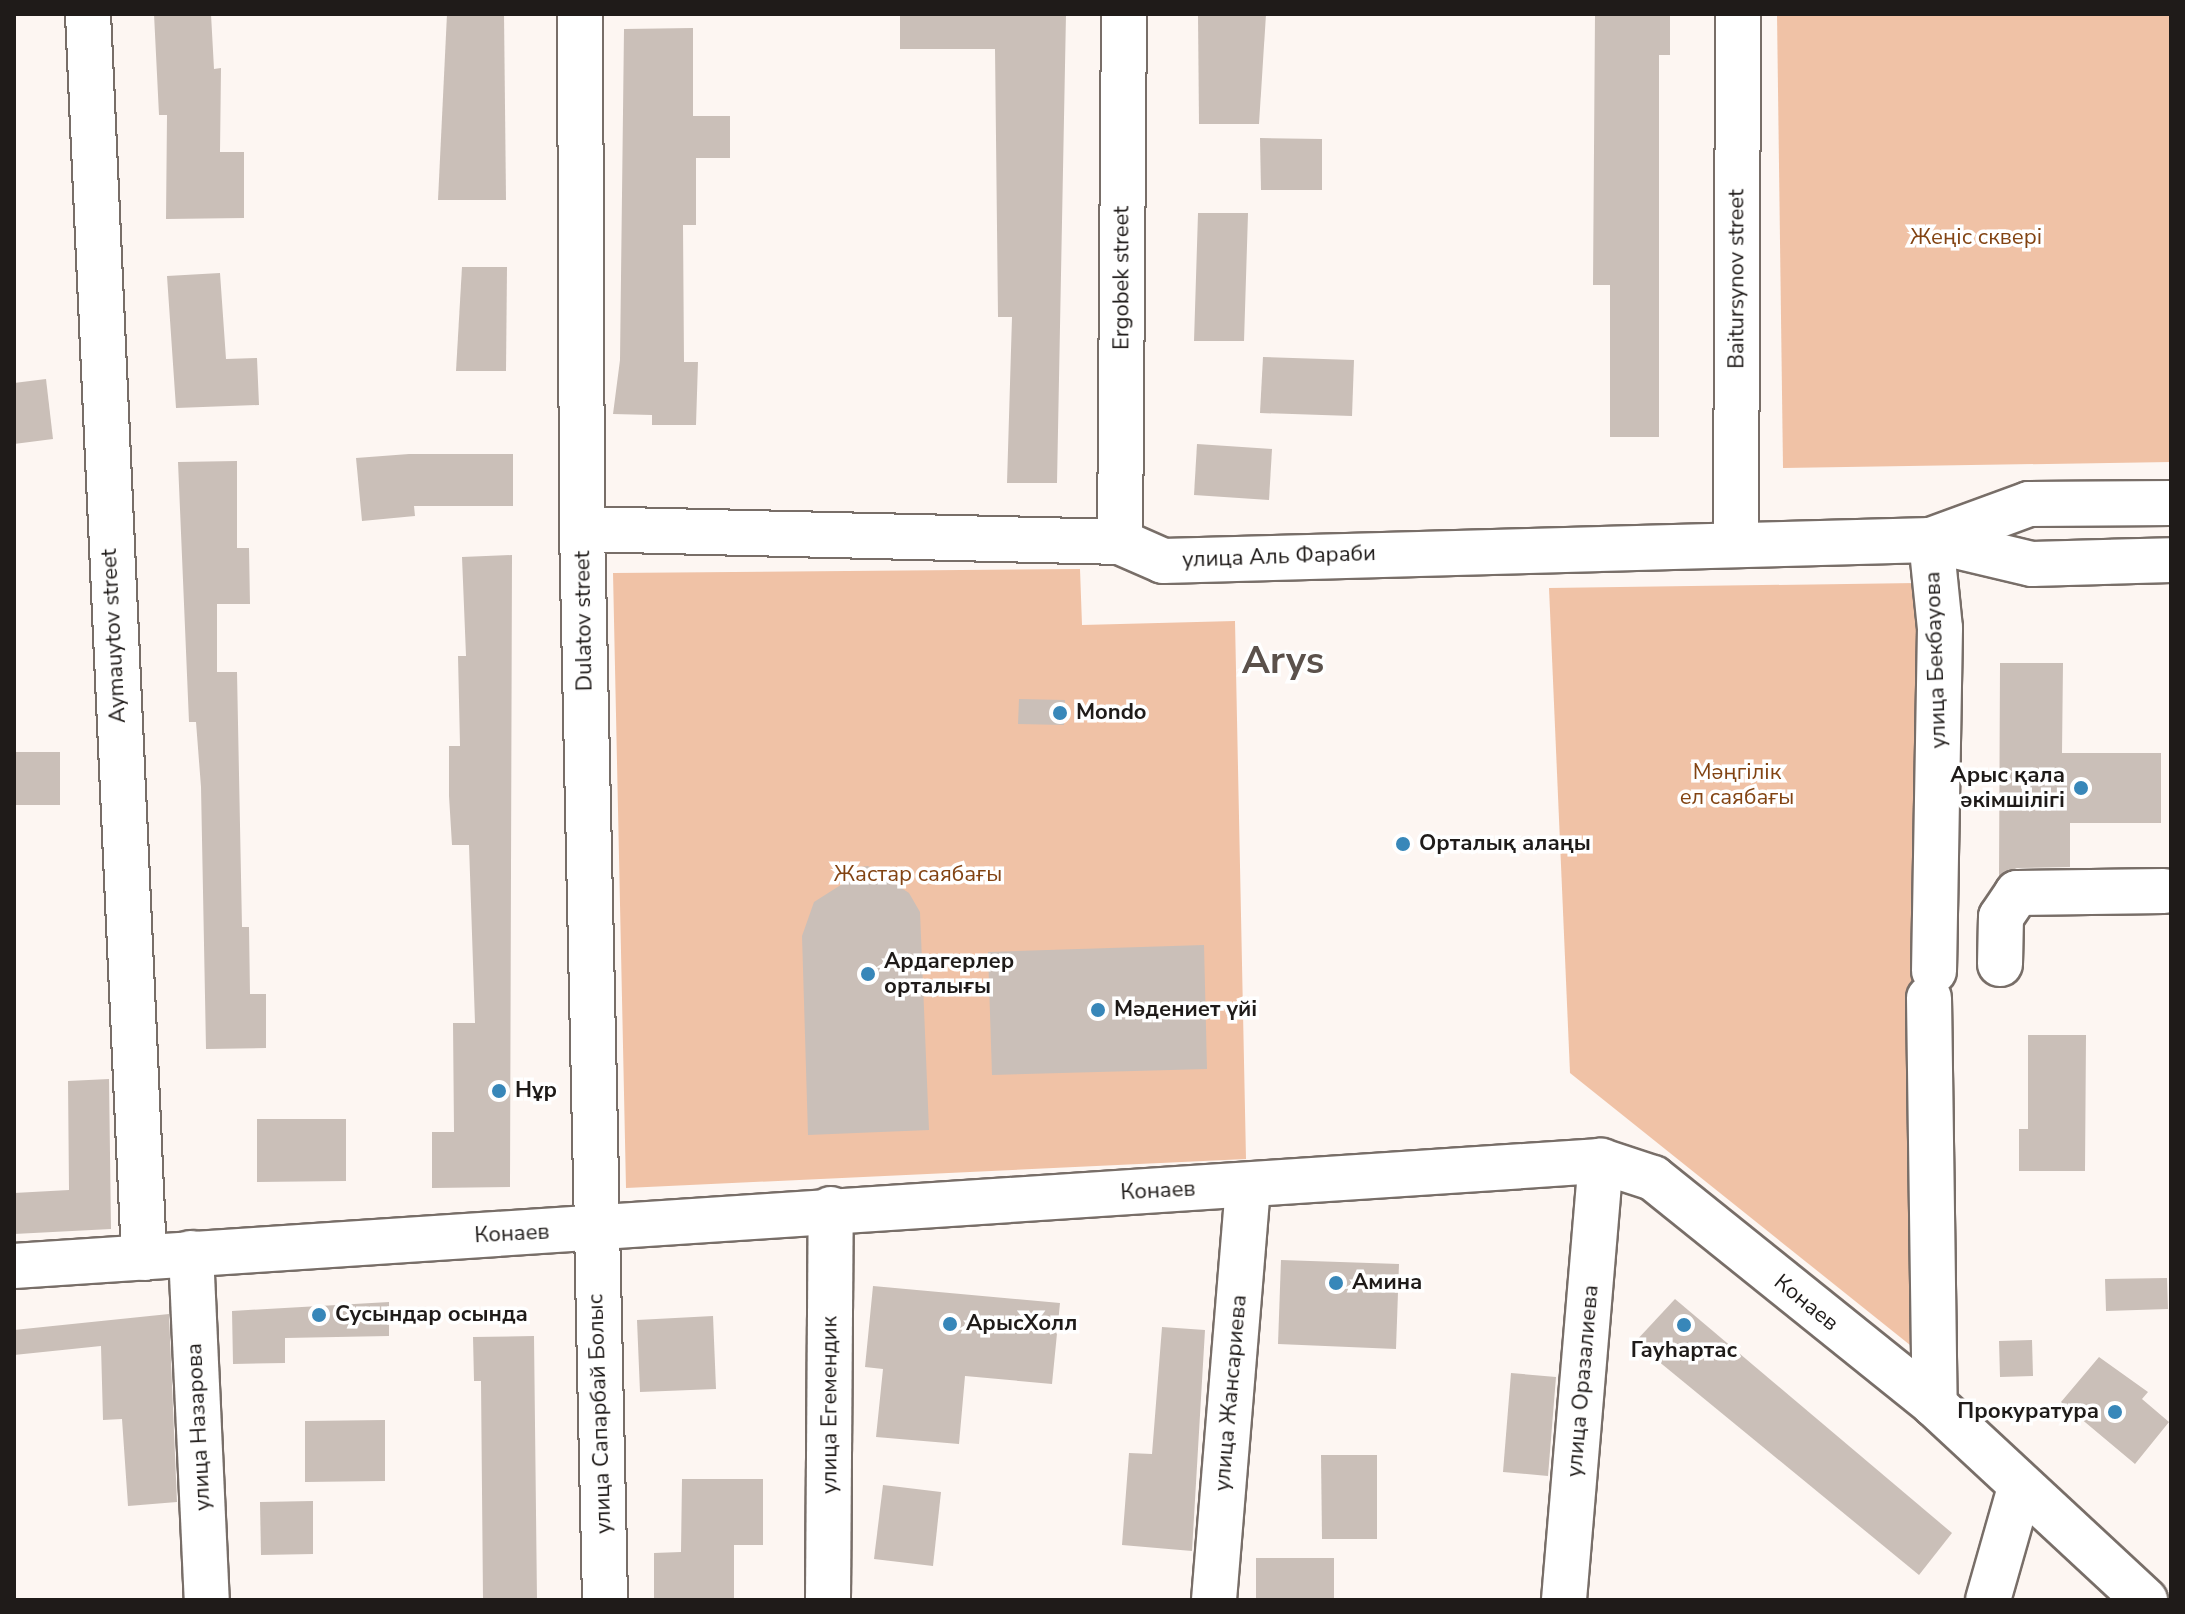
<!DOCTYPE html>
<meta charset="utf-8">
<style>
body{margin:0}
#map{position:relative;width:2185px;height:1614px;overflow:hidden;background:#fdf6f2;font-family:"Nunito Sans",sans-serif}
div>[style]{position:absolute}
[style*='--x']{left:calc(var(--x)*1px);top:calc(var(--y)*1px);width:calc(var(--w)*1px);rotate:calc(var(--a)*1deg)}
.green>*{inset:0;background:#f0c2a6}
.building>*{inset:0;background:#cabfb8}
.roads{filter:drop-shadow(2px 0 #786e68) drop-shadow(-2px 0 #786e68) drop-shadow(0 2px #786e68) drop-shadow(0 -2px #786e68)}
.minor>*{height:44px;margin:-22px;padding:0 22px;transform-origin:22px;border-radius:22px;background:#fff}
.major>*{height:44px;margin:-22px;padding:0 22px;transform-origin:22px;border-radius:22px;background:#fff}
.dots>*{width:22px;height:22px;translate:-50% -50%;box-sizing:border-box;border:4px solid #fff;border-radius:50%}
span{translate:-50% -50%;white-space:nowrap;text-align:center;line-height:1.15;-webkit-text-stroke:7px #fff;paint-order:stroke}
.park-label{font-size:22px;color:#824312}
.street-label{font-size:22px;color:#1f1b19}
.poi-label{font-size:22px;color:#1f1b19;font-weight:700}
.left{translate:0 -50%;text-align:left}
.right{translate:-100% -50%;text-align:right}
.town-label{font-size:38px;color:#5b514b;font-weight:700}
.frame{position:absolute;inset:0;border:16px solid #1f1b19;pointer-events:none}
</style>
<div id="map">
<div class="green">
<div style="clip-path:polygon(1777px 14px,2171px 14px,2171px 462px,1783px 468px)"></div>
<div style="clip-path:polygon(1080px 569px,1082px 625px,1235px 621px,1246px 1159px,626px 1188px,613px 573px)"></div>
<div style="clip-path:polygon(1916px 583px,1920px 1353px,1570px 1073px,1549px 588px)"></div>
</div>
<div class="building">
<div style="clip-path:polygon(154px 14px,211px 14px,214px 69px,221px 68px,220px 152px,244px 152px,244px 218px,166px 219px,167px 115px,159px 115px)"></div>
<div style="clip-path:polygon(447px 14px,504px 14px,506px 200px,438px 200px)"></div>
<div style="clip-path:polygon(900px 14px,1066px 14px,1057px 483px,1007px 483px,1012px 317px,998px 317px,995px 49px,900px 49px)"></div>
<div style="clip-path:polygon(1198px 14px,1266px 14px,1259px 124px,1199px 124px)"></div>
<div style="clip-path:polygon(1595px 14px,1670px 14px,1670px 55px,1659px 55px,1659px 437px,1610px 437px,1610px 285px,1593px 285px)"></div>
<div style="clip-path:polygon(693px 28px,693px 116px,730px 116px,730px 158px,696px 158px,696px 225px,683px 225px,684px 362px,698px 362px,696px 425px,652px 425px,652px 415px,613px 414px,620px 360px,624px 29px)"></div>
<div style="clip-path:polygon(1260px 138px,1322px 139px,1322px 190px,1261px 190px)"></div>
<div style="clip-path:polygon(1198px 213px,1248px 213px,1244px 341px,1194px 341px)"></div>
<div style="clip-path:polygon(462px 267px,507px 267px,506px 371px,456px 371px)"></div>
<div style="clip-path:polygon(220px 273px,226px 359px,257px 358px,259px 405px,176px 408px,167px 276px)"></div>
<div style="clip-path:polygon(1263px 357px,1354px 360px,1352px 416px,1260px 413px)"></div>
<div style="clip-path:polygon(46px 379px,53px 439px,14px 444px,14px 383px)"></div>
<div style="clip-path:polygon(1197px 444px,1272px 449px,1269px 500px,1194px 495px)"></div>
<div style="clip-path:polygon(409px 454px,513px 454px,513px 506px,414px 506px,415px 516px,362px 521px,356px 458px)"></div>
<div style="clip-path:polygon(237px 461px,237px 548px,249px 548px,250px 604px,217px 604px,217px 672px,237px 672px,242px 927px,249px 927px,250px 994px,266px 994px,266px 1048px,206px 1049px,201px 787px,196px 722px,189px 722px,178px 462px)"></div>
<div style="clip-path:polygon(512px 555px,510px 1187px,432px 1188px,432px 1132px,454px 1132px,453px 1023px,475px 1023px,469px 845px,452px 845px,449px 796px,449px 746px,460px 746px,458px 656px,466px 656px,462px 557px)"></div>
<div style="clip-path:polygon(2000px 663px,2063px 663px,2062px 753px,2161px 753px,2161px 823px,2070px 823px,2070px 867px,2017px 868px,1999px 876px)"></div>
<div style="clip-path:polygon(1019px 699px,1065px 700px,1064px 725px,1018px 724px)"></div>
<div style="clip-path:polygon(16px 752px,60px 752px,60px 805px,14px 805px)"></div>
<div style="clip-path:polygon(868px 866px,909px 893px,920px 912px,929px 1130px,808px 1135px,802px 936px,814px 902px,847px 881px,844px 869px)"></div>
<div style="clip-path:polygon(1204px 945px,1207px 1069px,992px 1075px,988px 952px)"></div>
<div style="clip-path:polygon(2028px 1035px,2086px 1035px,2085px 1171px,2019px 1171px,2019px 1129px,2028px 1129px)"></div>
<div style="clip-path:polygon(109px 1079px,111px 1229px,14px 1234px,14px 1193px,69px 1190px,68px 1081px)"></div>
<div style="clip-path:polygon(257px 1119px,346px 1119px,346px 1181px,257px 1182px)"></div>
<div style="clip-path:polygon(1281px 1260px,1399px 1264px,1396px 1349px,1278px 1344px)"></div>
<div style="clip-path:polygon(2167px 1278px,2168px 1309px,2106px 1311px,2105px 1279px)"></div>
<div style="clip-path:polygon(873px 1286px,1060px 1303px,1052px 1384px,965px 1376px,959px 1444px,876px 1437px,883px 1369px,865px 1367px)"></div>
<div style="clip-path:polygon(1675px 1299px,1952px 1533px,1919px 1575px,1635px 1342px)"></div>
<div style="clip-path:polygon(389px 1302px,389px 1336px,285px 1338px,285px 1363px,233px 1364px,232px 1311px)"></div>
<div style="clip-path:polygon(169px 1314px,177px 1502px,128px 1506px,122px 1419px,103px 1420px,101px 1346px,14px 1355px,14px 1330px)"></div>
<div style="clip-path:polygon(713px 1316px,716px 1389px,640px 1392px,637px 1320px)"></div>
<div style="clip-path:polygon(1162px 1327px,1205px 1330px,1192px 1551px,1122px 1545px,1129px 1453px,1152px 1454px)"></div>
<div style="clip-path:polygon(534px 1336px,537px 1600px,483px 1600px,481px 1381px,474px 1381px,473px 1337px)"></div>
<div style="clip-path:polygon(2032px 1340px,2033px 1376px,2000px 1377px,1999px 1341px)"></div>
<div style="clip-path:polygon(2099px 1357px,2148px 1392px,2142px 1399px,2169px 1422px,2135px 1464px,2061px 1402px)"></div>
<div style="clip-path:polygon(1511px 1373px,1556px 1377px,1548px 1476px,1503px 1472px)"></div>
<div style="clip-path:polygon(385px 1420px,385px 1481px,305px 1482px,305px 1421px)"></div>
<div style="clip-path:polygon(1321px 1455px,1377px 1455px,1377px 1539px,1322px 1539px)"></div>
<div style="clip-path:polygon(682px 1479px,763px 1479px,763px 1545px,734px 1545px,734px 1600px,654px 1600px,654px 1553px,681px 1552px)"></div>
<div style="clip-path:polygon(883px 1485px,941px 1492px,933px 1566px,874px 1559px)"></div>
<div style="clip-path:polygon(313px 1501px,313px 1554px,261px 1555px,260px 1502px)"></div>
<div style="clip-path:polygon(1256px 1558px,1334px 1558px,1334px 1600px,1256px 1600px)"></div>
</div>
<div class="roads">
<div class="minor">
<div style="--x:88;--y:14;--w:1245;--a:87.42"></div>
<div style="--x:580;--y:14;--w:515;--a:89.78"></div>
<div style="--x:582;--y:529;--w:1071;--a:88.77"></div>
<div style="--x:582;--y:529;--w:538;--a:1.38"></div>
<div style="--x:1120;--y:542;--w:47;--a:23.8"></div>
<div style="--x:1163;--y:561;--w:768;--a:-1.57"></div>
<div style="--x:1931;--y:540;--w:104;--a:13.4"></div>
<div style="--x:2032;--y:564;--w:139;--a:-1.6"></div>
<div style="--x:1931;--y:540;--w:88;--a:84.2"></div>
<div style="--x:1940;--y:628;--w:343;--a:91"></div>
<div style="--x:1931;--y:540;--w:104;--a:-20.2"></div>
<div style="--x:2029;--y:504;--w:142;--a:-0.4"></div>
<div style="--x:1120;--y:542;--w:528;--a:-89.57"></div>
<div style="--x:1736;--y:545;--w:531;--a:-89.78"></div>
<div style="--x:2000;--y:964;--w:47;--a:-88.8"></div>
<div style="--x:2001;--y:917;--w:29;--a:-56"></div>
<div style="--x:2017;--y:893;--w:147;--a:-0.8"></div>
<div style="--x:1929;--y:998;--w:407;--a:89.2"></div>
<div style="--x:191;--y:1253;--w:347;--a:87.4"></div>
<div style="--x:828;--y:1600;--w:391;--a:-89.6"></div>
<div style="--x:1214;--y:1600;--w:415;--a:-85.3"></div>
<div style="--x:1564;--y:1600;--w:441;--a:-85.2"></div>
<div style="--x:1988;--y:1600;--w:116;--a:-74.1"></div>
</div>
<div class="major">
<div style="--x:14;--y:1266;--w:1590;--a:-3.79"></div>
<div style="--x:1601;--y:1161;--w:55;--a:18.1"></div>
<div style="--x:1653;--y:1178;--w:362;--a:38.8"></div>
<div style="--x:1935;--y:1405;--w:287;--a:42.9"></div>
</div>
</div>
<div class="dots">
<div style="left:1060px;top:713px;background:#3887b9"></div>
<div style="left:2081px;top:788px;background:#3887b9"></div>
<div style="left:1403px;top:844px;background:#3887b9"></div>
<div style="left:868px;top:974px;background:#3887b9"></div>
<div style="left:1098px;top:1010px;background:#3887b9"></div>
<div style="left:499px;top:1091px;background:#3887b9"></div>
<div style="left:1336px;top:1283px;background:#3887b9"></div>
<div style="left:319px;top:1315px;background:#3887b9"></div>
<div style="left:950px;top:1324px;background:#3887b9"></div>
<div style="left:1684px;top:1325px;background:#3887b9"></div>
<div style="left:2115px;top:1412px;background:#3887b9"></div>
</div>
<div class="park-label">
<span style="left:1976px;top:238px">Жеңіс сквері</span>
<span style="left:1737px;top:785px">Мәңгілік<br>ел саябағы</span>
<span style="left:918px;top:875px">Жастар саябағы</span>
</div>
<div class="street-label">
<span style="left:1122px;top:278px;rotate:-90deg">Ergobek street</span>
<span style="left:1737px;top:279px;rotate:-90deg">Baitursynov street</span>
<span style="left:1279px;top:557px;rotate:-2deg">улица Аль Фараби</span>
<span style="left:584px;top:621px;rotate:-91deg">Dulatov street</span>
<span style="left:114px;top:636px;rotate:-93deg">Aymauytov street</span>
<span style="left:1936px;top:660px;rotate:-92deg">улица Бекбауова</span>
<span style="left:1158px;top:1191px;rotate:-3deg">Конаев</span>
<span style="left:512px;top:1234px;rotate:-3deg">Конаев</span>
<span style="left:1806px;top:1303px;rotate:39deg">Конаев</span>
<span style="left:1583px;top:1381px;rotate:-85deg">улица Оразалиева</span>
<span style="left:1231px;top:1393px;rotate:-85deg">улица Жансариева</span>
<span style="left:830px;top:1405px;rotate:-90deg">улица Егемендик</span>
<span style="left:600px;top:1414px;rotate:-92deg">улица Cапарбай Болыс</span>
<span style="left:199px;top:1427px;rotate:-93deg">улица Назарова</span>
</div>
<div class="poi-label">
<span class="left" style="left:1076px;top:713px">Mondo</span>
<span class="right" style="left:2065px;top:788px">Арыс қала<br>әкімшілігі</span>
<span class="left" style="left:1419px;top:844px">Орталық алаңы</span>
<span class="left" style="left:884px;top:974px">Ардагерлер<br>орталығы</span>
<span class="left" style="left:1114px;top:1010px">Mәдениет үйі</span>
<span class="left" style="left:515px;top:1091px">Нұр</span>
<span class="left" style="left:1352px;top:1283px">Амина</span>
<span class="left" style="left:335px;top:1315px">Сусындар осында</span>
<span class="left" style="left:966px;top:1324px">АрысХолл</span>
<span style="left:1684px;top:1351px">Гауһартас</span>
<span class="right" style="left:2099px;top:1412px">Прокуратура</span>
</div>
<div class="town-label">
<span style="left:1283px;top:661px">Arys</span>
</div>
<div class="frame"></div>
</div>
